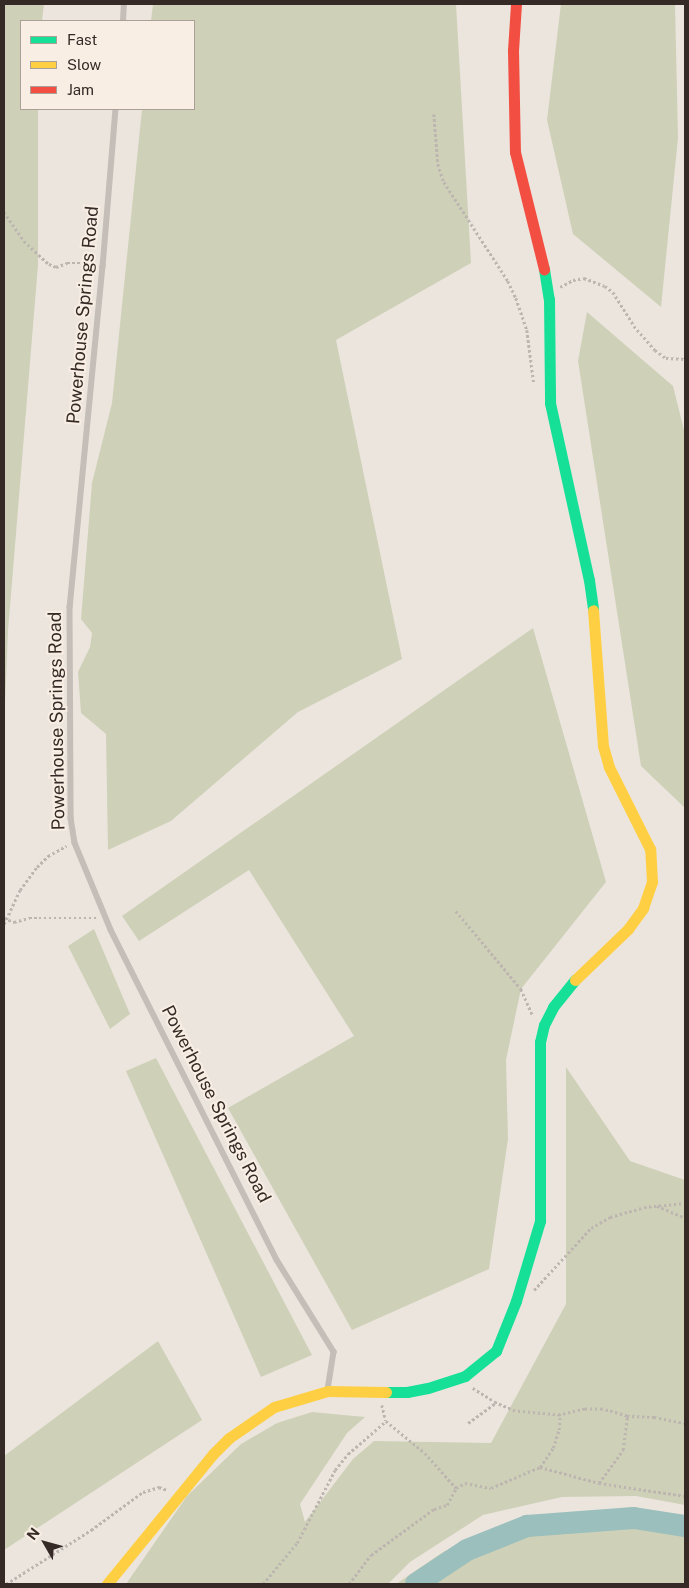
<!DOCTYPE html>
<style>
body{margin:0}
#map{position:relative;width:689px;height:1588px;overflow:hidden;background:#ece5de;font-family:"Public Sans",sans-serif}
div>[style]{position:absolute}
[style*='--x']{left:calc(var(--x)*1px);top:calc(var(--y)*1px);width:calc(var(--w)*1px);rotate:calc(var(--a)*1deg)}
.green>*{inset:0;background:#ced1b8}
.river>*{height:22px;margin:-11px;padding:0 11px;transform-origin:11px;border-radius:11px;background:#9abfbc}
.path>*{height:2.5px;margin-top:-1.25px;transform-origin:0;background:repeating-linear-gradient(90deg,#bdb5b0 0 2.5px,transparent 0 5px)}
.lane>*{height:5.5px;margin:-2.75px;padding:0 2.75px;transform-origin:2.75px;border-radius:2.75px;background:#c5bdb7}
.fast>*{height:11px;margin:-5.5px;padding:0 5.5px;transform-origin:5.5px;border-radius:5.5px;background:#16e098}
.slow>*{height:11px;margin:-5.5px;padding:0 5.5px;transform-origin:5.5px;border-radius:5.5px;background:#ffcf43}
.jam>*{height:11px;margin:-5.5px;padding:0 5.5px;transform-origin:5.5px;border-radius:5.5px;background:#f24e42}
span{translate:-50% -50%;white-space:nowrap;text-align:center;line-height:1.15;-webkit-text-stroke:4px #f9eee4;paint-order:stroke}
.street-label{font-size:18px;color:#352a26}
.frame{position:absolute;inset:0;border:5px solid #352a26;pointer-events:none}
.legend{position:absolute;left:20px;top:20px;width:175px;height:90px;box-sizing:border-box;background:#f9eee4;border:1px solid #aba098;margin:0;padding:6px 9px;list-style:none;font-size:15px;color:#352a26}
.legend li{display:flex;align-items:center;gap:10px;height:25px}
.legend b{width:25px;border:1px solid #aba098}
.north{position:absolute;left:20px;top:1518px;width:50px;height:50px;-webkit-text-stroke:4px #f9eee4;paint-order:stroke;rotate:308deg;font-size:14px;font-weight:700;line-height:20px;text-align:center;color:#352a26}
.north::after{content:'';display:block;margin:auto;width:18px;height:22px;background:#352a26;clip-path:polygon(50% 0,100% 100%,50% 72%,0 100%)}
</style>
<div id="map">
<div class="green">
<div style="clip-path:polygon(4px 4px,44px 4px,42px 21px,21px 21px,21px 109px,38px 109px,38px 265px,8px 631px,4px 730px)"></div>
<div style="clip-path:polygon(153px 4px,456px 4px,471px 263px,336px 340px,402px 659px,298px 712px,171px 821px,108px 850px,106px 734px,81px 713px,78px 672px,90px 647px,92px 633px,81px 619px,92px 483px,112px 403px,142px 109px,194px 109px,194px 21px,151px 21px)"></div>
<div style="clip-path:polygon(561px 4px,675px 4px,678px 138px,661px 307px,573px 234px,547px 120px)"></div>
<div style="clip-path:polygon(587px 312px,673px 386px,685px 434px,685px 808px,641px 766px,578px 361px)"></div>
<div style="clip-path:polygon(533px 628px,606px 882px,521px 989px,506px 1060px,508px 1139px,489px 1269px,352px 1330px,228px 1108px,354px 1036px,249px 870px,139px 941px,122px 916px)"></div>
<div style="clip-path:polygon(94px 929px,130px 1014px,110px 1029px,68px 946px)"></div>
<div style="clip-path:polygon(156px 1058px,312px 1355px,261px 1377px,126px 1071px)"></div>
<div style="clip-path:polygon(566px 1067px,630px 1161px,685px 1180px,685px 1505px,636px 1496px,562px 1497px,483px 1515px,410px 1562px,388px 1584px,126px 1584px,187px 1496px,241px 1444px,277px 1423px,312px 1412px,365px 1417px,347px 1433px,300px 1504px,305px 1522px,353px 1459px,374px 1441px,491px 1443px,566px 1304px)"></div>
<div style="clip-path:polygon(158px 1341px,202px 1420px,4px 1550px,4px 1456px)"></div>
<div style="clip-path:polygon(633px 1518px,685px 1525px,685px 1584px,396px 1584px,443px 1552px,462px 1543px,497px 1532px,526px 1525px)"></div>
</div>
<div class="river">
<div style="--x:416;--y:1584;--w:61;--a:-33.7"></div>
<div style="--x:467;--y:1550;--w:65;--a:-21.8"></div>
<div style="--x:527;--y:1526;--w:107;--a:-4.3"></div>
<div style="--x:634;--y:1518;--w:52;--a:8.9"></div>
</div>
<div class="path">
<div style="--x:434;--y:114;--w:50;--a:85.4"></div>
<div style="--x:438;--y:164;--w:19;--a:72"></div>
<div style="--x:444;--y:182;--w:118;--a:57.1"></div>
<div style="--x:508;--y:281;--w:19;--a:65"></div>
<div style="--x:516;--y:298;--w:34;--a:71"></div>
<div style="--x:527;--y:330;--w:54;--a:82.6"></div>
<div style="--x:4;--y:212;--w:35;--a:55"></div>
<div style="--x:24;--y:241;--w:34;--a:43"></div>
<div style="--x:49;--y:264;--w:8;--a:23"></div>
<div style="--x:56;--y:267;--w:12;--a:-20"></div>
<div style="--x:67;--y:263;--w:27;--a:0"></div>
<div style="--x:560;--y:287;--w:15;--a:-28"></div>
<div style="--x:573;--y:280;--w:11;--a:-10"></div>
<div style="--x:584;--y:278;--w:22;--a:21"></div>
<div style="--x:605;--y:286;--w:10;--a:37"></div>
<div style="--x:613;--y:292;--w:40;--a:58"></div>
<div style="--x:634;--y:326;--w:32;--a:49"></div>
<div style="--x:655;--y:350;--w:14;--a:36"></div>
<div style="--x:666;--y:358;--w:19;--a:3"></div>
<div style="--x:456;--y:911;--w:102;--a:50.2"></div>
<div style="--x:521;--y:989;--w:30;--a:66"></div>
<div style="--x:4;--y:918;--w:11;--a:22"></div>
<div style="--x:14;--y:922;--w:16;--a:-15"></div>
<div style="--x:29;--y:918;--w:69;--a:0"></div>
<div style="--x:4;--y:924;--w:38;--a:-65"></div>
<div style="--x:20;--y:890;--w:29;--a:-54"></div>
<div style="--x:37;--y:867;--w:16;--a:-45"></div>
<div style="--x:48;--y:856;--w:21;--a:-29"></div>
<div style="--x:657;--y:1206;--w:30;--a:23"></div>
<div style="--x:534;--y:1290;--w:84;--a:-47.4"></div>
<div style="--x:591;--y:1228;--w:22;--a:-30"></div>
<div style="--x:610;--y:1217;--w:35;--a:-16"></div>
<div style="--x:644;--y:1207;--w:41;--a:-5.6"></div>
<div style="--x:382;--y:1405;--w:16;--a:76"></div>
<div style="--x:386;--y:1421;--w:50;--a:39.4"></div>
<div style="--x:425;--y:1453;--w:47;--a:48.5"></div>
<div style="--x:627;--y:1416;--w:27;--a:2"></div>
<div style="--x:654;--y:1417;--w:32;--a:11"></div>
<div style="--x:468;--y:1423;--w:34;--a:-36"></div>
<div style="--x:496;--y:1403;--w:28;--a:-148"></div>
<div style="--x:540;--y:1467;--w:23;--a:-56"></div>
<div style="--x:553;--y:1448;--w:19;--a:-72"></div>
<div style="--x:559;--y:1430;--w:15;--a:-86"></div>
<div style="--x:599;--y:1483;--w:87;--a:8.6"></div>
<div style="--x:6;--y:1584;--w:101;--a:-32.4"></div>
<div style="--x:91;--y:1530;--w:64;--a:-36.2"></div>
<div style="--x:143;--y:1492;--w:17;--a:-17"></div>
<div style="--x:159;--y:1487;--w:9;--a:21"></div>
<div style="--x:263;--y:1584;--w:53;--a:-50.3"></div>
<div style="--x:297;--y:1543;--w:82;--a:-62.5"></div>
<div style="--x:335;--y:1470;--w:21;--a:-51"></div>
<div style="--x:348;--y:1454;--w:50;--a:-41"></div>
<div style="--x:349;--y:1584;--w:36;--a:-53"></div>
<div style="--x:371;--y:1555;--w:78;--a:-36.1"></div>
<div style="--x:434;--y:1509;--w:14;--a:-17"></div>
<div style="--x:447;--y:1505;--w:19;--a:-62"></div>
<div style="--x:456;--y:1488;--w:10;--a:-29"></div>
<div style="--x:465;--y:1483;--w:26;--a:11"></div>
<div style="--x:491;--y:1488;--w:53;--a:-23.2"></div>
<div style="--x:540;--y:1467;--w:61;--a:15.2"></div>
<div style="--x:599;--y:1483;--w:41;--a:-54"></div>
<div style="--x:623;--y:1450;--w:34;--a:-83"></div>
<div style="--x:627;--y:1416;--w:26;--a:-164"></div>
<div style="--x:602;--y:1409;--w:17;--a:180"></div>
<div style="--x:585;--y:1409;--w:26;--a:167"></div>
<div style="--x:560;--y:1415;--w:45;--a:-174.9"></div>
<div style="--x:515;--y:1411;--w:21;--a:-157"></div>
</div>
<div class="lane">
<div style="--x:123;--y:21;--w:17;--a:-87"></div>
<div style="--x:116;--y:109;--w:158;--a:94.7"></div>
<div style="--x:103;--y:266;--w:343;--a:95.5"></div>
<div style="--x:70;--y:607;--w:211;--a:89.7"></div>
<div style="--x:71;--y:818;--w:25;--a:81"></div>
<div style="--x:75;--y:843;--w:94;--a:67.5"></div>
<div style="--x:111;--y:930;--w:369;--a:63.3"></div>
<div style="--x:277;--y:1260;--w:108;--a:58.2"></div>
<div style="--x:334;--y:1352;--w:39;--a:99"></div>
</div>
<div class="fast">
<div style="--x:544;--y:269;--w:30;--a:81"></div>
<div style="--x:549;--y:299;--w:104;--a:89.4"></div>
<div style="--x:550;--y:403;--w:181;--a:77.6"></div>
<div style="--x:589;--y:580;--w:30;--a:82"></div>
<div style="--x:386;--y:1392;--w:21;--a:0"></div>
<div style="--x:407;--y:1392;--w:21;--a:-11"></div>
<div style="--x:428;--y:1388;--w:39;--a:-18"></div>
<div style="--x:465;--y:1376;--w:40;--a:-39"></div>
<div style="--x:496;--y:1351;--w:54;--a:-68.2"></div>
<div style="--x:516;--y:1301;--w:84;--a:-73.3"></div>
<div style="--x:540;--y:1221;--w:179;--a:-90"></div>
<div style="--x:540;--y:1042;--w:17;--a:-77"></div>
<div style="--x:544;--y:1025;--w:20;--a:-63"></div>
<div style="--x:553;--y:1007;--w:35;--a:-51"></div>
</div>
<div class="slow">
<div style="--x:575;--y:980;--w:74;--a:-43.9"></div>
<div style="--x:628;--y:929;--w:26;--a:-54"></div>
<div style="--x:643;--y:908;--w:28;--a:-71"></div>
<div style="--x:652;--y:882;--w:33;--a:-93"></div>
<div style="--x:650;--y:849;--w:92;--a:-116.6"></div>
<div style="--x:609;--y:767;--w:22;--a:-106"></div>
<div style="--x:603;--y:746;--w:136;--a:-94.2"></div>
<div style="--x:107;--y:1584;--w:168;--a:-50.8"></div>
<div style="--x:213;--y:1454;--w:23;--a:-45"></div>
<div style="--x:229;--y:1438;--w:55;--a:-34.6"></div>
<div style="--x:274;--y:1407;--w:56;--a:-16.5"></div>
<div style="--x:328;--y:1391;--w:58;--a:1"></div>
</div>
<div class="jam">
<div style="--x:516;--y:4;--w:46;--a:93.7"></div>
<div style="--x:513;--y:50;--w:102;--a:88.9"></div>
<div style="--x:515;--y:152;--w:121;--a:76.1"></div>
</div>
<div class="street-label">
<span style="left:83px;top:315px;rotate:-85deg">Powerhouse Springs Road</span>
<span style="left:57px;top:721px;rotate:-91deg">Powerhouse Springs Road</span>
<span style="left:216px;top:1104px;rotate:63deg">Powerhouse Springs Road</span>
</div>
<div class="frame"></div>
<ul class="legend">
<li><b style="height:6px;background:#16e098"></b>Fast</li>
<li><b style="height:6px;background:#ffcf43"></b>Slow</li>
<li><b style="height:6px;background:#f24e42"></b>Jam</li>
</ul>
<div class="north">N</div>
</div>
